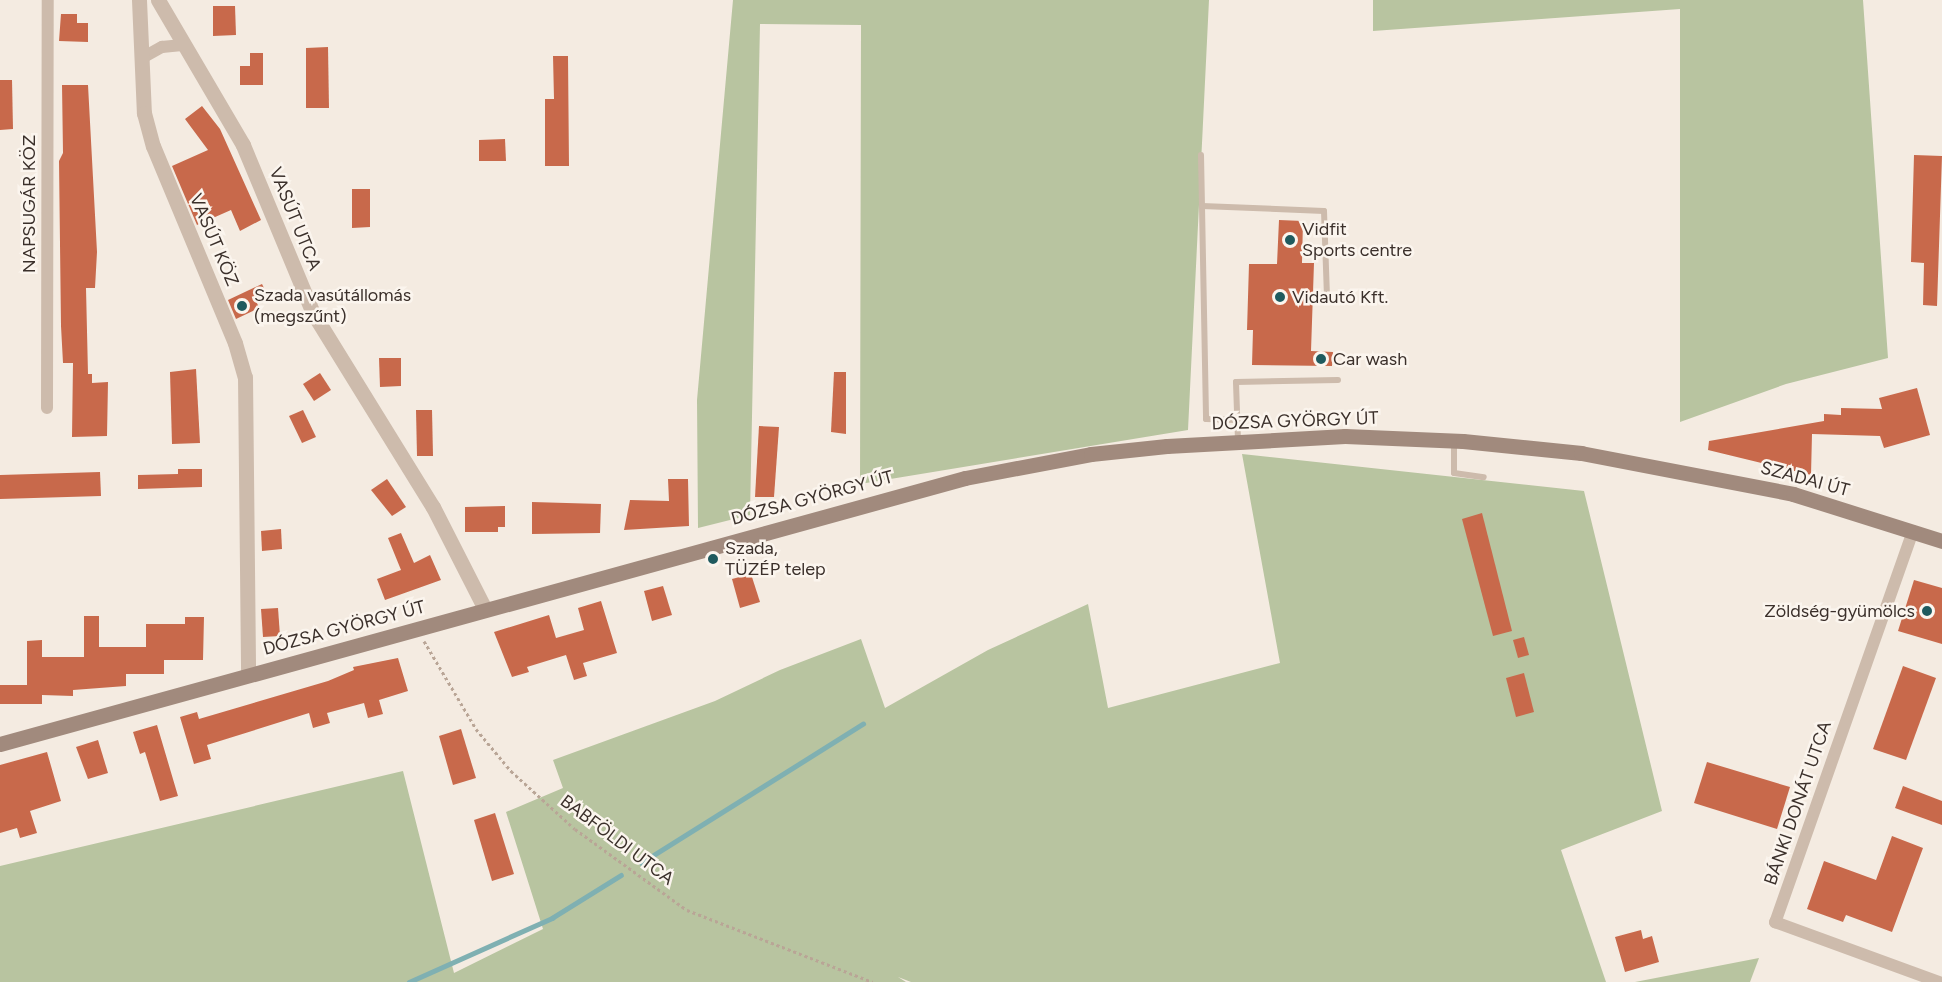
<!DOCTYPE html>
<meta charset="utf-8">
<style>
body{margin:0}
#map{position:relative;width:1942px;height:982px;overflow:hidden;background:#f4ebe1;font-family:Figtree,sans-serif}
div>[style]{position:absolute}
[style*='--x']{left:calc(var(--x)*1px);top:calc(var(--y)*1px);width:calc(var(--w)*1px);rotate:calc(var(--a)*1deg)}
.green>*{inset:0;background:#b8c4a0}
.stream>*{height:4.5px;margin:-2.25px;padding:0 2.25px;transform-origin:2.25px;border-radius:2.25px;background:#7fb0b2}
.building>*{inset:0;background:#c8694b}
.path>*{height:3px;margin-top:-1.5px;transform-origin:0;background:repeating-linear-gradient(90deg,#b9a596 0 3px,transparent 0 6px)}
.service>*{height:6px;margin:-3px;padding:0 3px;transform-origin:3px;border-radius:3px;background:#cdbbac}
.minor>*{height:12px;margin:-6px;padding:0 6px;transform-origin:6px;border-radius:6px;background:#cdbbac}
.tertiary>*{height:15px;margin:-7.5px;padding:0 7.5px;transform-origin:7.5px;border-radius:7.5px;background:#cdbbac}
.secondary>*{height:15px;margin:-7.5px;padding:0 7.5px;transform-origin:7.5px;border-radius:7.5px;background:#a18a7d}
.dots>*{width:16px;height:16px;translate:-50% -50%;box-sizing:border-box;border:3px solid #fbf5ee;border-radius:50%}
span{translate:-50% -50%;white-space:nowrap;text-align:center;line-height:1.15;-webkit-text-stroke:5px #fbf5ee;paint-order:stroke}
.street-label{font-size:18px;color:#3b302b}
.poi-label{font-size:18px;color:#3b302b}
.left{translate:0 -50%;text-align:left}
.right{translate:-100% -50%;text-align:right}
</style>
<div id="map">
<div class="green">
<div style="clip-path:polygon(733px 0,1209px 0,1188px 430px,860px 484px,861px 25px,760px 24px,750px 515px,698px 528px,697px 400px)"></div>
<div style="clip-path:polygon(1373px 0,1863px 0,1888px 358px,1786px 384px,1680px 422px,1680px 9px,1373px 31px)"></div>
<div style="clip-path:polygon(1242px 454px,1584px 491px,1662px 811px,1561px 850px,1606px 982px,911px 982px,898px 977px,906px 982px,0 982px,0 866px,403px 771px,454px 973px,543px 929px,506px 812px,563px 788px,553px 760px,715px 701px,780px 670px,861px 639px,885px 708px,988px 650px,1088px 604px,1108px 708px,1280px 663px)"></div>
<div style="clip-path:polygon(1759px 958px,1750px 982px,1635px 982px)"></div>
</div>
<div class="stream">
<div style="--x:641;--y:863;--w:262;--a:-32.1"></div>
<div style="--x:409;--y:982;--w:157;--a:-24.1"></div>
<div style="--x:552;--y:918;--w:81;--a:-31.9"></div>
</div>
<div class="building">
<div style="clip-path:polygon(213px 6px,235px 6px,236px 35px,213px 36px)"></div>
<div style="clip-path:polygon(61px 14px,77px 14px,77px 23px,88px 23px,88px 42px,59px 41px)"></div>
<div style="clip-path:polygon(328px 47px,329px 108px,306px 108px,306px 48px)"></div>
<div style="clip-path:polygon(250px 53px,263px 53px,263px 85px,240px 85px,240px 66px,250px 66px)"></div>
<div style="clip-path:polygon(553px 56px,568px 56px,569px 166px,545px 166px,545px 99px,554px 99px)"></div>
<div style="clip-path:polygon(0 80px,12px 80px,13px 129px,0 130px)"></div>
<div style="clip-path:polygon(62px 85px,88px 85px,97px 252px,95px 288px,86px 288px,88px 374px,92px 374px,92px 383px,108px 382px,107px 436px,72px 437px,73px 363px,63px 363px,61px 326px,59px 161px,63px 153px)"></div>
<div style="clip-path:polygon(202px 106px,220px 129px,261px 220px,240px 231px,231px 210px,197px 225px,172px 166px,208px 150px,185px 119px)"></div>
<div style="clip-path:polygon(505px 139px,506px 161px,479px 161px,479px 140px)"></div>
<div style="clip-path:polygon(1914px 155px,1942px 156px,1937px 306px,1923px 305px,1924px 263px,1911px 262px)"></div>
<div style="clip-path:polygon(352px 189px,370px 189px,370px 227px,352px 228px)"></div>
<div style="clip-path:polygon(1279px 220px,1303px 221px,1302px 263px,1314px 263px,1311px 351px,1333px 352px,1332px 366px,1252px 365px,1253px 330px,1247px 330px,1249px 264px,1277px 264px)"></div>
<div style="clip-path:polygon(262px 284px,269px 298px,257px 303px,259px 308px,236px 319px,228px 300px)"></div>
<div style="clip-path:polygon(379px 358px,401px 358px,401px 386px,380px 387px)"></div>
<div style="clip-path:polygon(196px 369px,200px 443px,172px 444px,170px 372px)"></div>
<div style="clip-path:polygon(834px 372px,846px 372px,846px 434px,831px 432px)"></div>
<div style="clip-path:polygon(320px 373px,331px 390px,314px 401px,303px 384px)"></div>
<div style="clip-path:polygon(1917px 388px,1930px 435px,1884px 448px,1880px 436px,1812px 434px,1811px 475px,1708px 450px,1709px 441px,1824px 421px,1824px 414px,1841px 415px,1841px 408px,1882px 409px,1879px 398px)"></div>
<div style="clip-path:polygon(303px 410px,316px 437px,302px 443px,289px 416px)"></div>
<div style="clip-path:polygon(416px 410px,432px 410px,433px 456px,417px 456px)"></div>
<div style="clip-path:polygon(759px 426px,779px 427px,774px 497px,755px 497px)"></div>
<div style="clip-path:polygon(178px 469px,202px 469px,202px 487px,138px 489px,138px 475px,178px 474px)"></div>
<div style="clip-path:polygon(100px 472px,101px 496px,0 499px,0 475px)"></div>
<div style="clip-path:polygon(387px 479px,406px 507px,392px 516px,371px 490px)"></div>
<div style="clip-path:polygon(668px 479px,688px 479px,689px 526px,624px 530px,630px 500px,669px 501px)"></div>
<div style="clip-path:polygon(532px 502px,601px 504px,600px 533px,532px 534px)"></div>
<div style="clip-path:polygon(505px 506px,505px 527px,498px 527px,498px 532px,465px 532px,465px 507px)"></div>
<div style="clip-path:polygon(1482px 513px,1512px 631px,1493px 636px,1462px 519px)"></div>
<div style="clip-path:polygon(281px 529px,282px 549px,262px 551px,261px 531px)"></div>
<div style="clip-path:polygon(401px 533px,414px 563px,430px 555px,441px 580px,385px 600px,377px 579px,401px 570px,388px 538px)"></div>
<div style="clip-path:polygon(751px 574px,760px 602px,740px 608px,732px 579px)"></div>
<div style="clip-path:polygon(1914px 580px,1942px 588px,1942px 644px,1898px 631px)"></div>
<div style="clip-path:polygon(663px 586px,672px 615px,652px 621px,644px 591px)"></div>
<div style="clip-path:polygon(601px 601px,617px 653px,583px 663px,587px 676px,574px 680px,566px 655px,527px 667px,529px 672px,512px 677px,494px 632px,549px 615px,556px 638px,584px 630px,578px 608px)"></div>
<div style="clip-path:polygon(278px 608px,280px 636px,263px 637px,261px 609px)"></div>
<div style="clip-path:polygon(84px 616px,99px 616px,99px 647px,146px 647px,146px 624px,185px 624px,185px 617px,204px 617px,203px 660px,164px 660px,164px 674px,126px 674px,126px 686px,73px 690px,73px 696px,42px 695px,42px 704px,0 704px,0 685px,27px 685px,27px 641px,42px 640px,42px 657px,84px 657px)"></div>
<div style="clip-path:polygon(1524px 637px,1529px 655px,1518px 658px,1513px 640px)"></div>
<div style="clip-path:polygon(398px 658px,408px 691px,379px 700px,383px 714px,368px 718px,364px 703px,327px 713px,330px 723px,313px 728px,309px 713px,207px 745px,211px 759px,194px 764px,180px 717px,197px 712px,199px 719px,328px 681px,354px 670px,353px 667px)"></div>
<div style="clip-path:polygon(1903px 666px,1936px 678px,1906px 760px,1873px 749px)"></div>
<div style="clip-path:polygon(1524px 673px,1534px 712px,1516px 717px,1506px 678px)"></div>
<div style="clip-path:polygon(157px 725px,178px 796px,160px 801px,145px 752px,140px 754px,133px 732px)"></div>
<div style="clip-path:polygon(461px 729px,476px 778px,453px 785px,439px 736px)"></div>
<div style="clip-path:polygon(98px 740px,108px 773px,88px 779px,76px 747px)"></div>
<div style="clip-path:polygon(47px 752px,61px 801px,30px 811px,37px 833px,20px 838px,17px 828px,0 833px,0 765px)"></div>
<div style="clip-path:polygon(1707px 762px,1790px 787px,1777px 829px,1694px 803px)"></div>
<div style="clip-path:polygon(1903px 786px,1942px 801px,1942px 825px,1895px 808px)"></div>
<div style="clip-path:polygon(495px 813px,514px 874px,492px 881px,474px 820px)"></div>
<div style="clip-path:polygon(1892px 836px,1923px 848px,1892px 932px,1846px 915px,1843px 922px,1807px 909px,1824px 861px,1876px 880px)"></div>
<div style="clip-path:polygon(1641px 930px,1643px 939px,1652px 936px,1659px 962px,1625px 972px,1615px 937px)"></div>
</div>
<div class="path">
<div style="--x:424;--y:641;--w:102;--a:59.4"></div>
<div style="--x:476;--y:729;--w:55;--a:50.2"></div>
<div style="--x:511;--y:771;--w:86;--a:42.2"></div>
<div style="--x:575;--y:829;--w:138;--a:35.9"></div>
<div style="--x:687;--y:910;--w:199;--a:21.2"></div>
</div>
<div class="service">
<div style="--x:1201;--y:155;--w:264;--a:88.9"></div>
<div style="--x:1206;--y:419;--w:31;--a:2"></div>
<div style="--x:1202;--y:206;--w:122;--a:2.3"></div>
<div style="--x:1324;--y:211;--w:85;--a:88"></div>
<div style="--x:1238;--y:440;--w:58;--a:-92"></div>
<div style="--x:1236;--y:382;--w:102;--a:-1.1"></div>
<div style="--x:1454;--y:441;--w:32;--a:90"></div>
<div style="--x:1454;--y:473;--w:30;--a:8"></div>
</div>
<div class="minor">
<div style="--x:142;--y:58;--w:23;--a:-29"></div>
<div style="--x:162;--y:47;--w:20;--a:-6"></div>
<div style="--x:47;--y:408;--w:408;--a:-89.9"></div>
<div style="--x:1913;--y:531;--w:415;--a:109.4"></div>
<div style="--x:1775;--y:922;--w:175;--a:20.1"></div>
</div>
<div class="tertiary">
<div style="--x:139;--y:0;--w:113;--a:87.5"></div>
<div style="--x:144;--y:113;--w:34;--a:75"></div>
<div style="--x:153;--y:146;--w:213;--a:67.4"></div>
<div style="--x:235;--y:343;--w:35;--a:74"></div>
<div style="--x:245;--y:377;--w:298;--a:89.4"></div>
<div style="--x:158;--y:0;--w:168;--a:59.6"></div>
<div style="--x:243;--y:145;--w:182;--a:67.4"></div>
<div style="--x:313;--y:313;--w:228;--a:58.3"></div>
<div style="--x:433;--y:507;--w:114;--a:63"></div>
</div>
<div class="secondary">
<div style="--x:0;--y:744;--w:1001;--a:-15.41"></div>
<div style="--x:965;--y:478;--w:128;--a:-10.8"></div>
<div style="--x:1091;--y:454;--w:76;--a:-6"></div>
<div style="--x:1167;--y:446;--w:178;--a:-3.2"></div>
<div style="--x:1345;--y:436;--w:118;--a:2.4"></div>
<div style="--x:1463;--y:441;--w:119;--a:5.8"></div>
<div style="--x:1581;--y:453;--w:216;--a:10.9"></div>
<div style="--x:1793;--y:494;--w:156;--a:17.5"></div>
</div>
<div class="dots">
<div style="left:1290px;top:240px;background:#1f5a5e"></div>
<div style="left:1280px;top:297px;background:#1f5a5e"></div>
<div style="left:242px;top:306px;background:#1f5a5e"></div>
<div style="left:1321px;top:359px;background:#1f5a5e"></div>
<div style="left:713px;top:559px;background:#1f5a5e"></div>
<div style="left:1927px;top:611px;background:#1f5a5e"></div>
</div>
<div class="street-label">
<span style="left:29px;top:204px;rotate:-90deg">NAPSUGÁR KÖZ</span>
<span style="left:295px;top:219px;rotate:68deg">VASÚT UTCA</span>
<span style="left:214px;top:240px;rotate:67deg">VASÚT KÖZ</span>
<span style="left:1295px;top:421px;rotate:-2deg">DÓZSA GYÖRGY ÚT</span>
<span style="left:1805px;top:479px;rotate:15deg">SZADAI ÚT</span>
<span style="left:812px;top:498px;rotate:-15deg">DÓZSA GYÖRGY ÚT</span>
<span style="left:344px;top:628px;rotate:-15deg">DÓZSA GYÖRGY ÚT</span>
<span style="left:1798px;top:803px;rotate:-71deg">BÁNKI DONÁT UTCA</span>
<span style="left:617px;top:840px;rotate:37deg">BABFÖLDI UTCA</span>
</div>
<div class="poi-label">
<span class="left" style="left:1302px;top:240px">Vidfit<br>Sports centre</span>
<span class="left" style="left:254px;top:306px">Szada vasútállomás<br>(megszűnt)</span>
<span class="left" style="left:1292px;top:297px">Vidautó Kft.</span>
<span class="left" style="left:1333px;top:359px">Car wash</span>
<span class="left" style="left:725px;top:559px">Szada,<br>TÜZÉP telep</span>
<span class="right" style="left:1915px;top:611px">Zöldség-gyümölcs</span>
</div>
</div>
